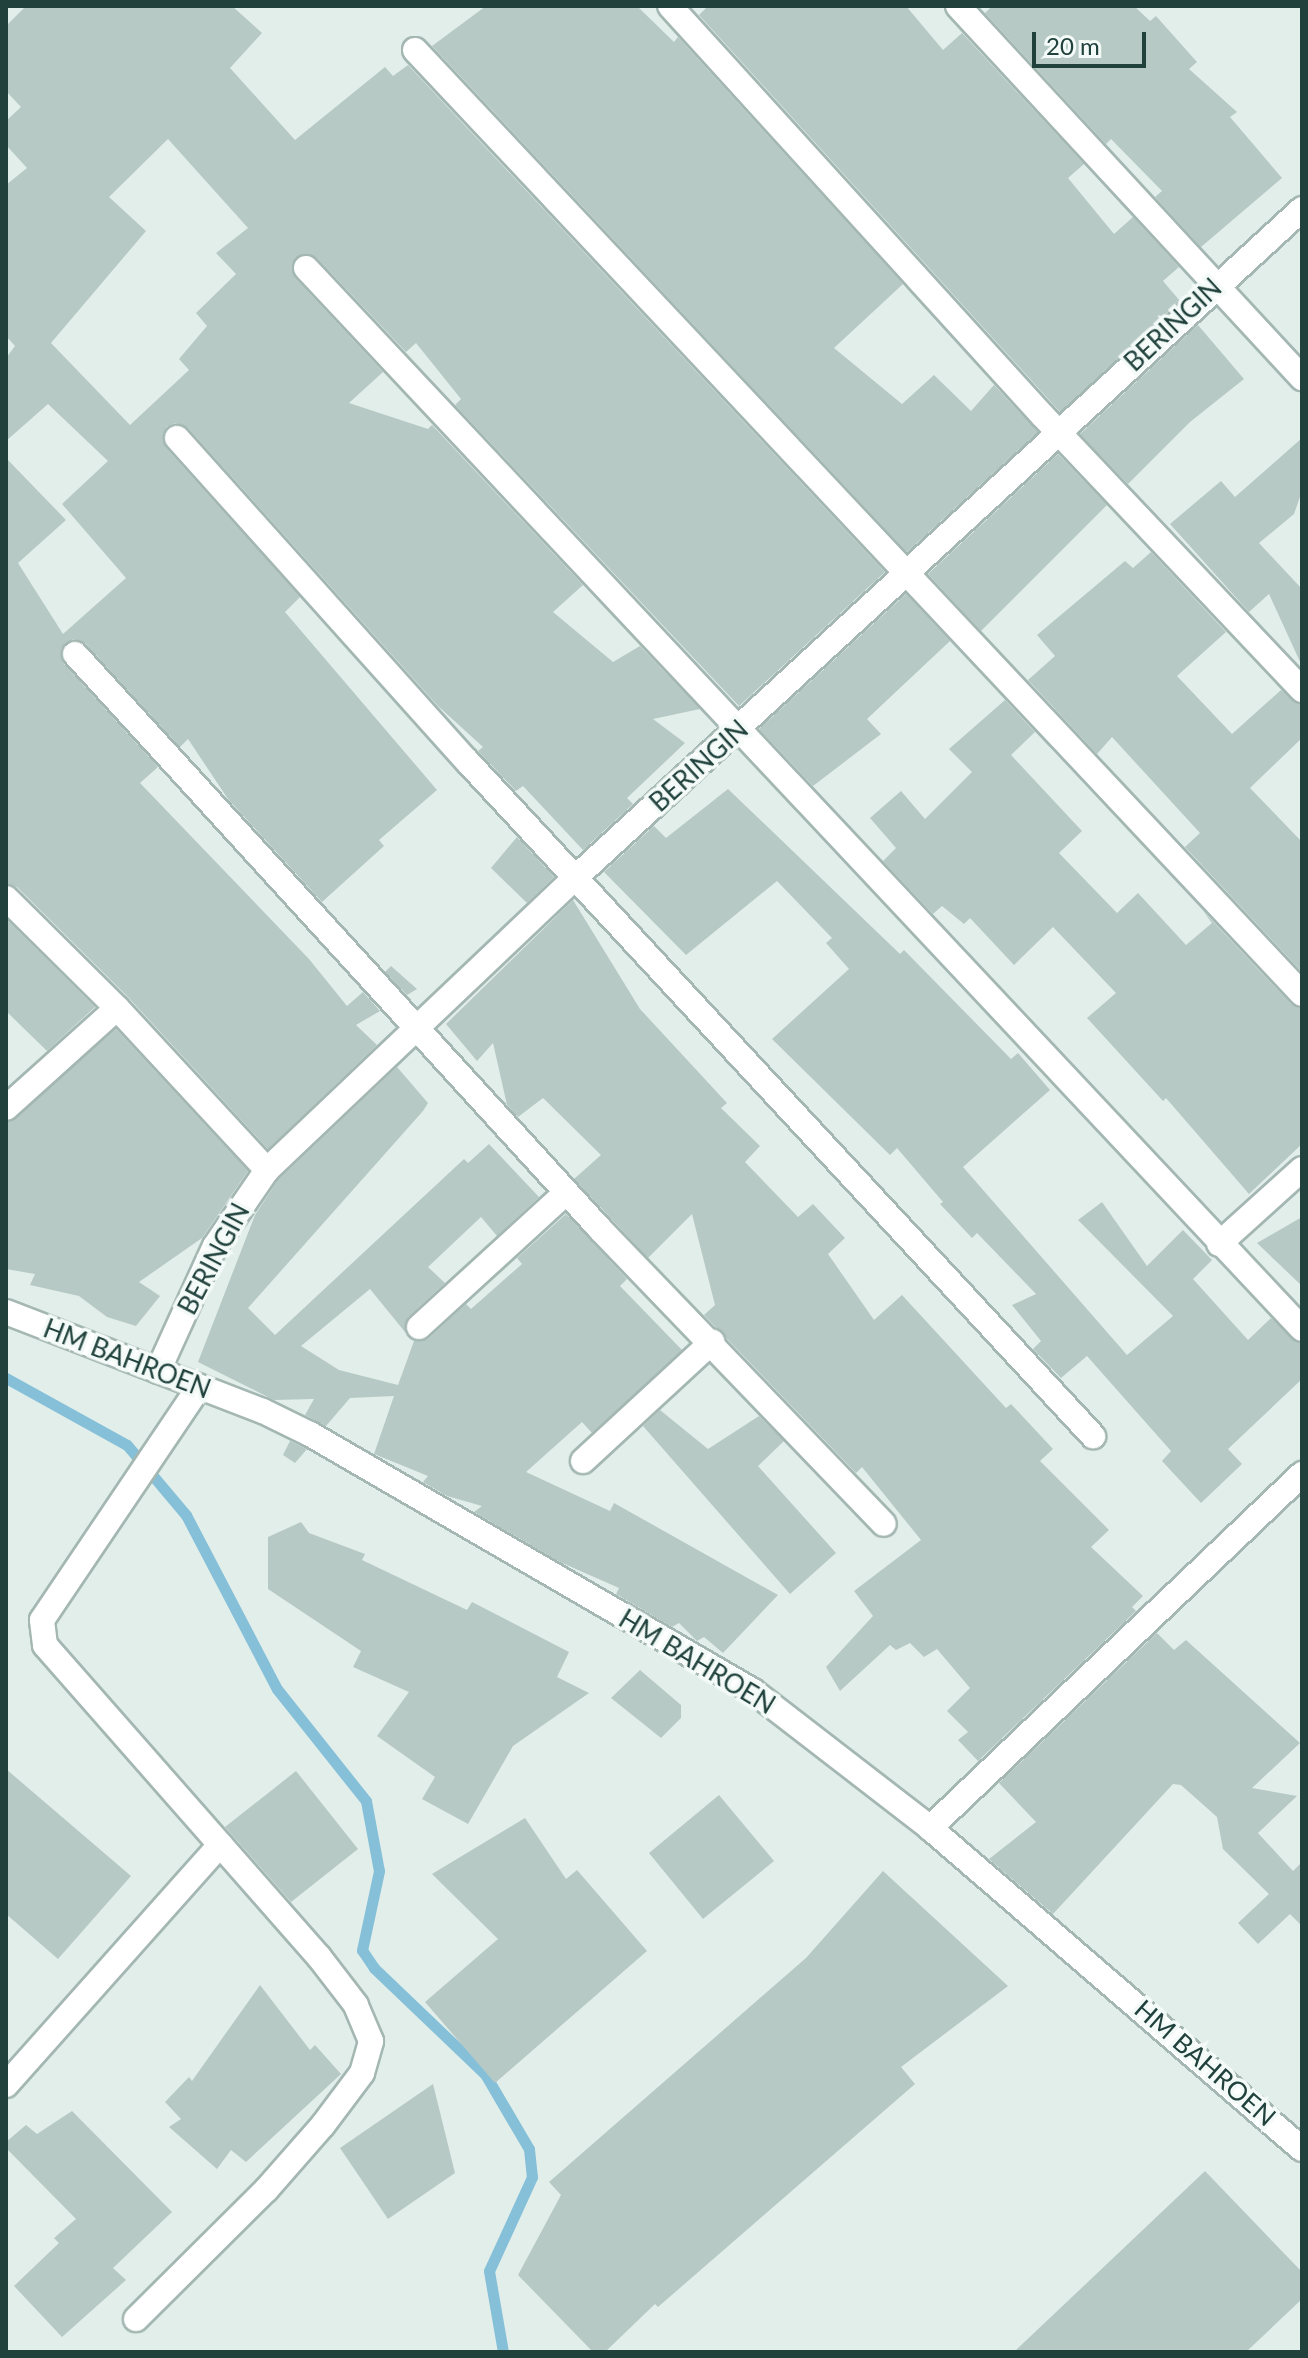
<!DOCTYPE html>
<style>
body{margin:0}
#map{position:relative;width:1308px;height:2358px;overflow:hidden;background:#e2eeea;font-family:Lato,sans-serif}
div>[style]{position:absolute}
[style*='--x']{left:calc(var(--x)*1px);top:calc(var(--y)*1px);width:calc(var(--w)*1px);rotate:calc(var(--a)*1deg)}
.stream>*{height:11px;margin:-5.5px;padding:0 5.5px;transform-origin:5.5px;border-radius:5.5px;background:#85c0d8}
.building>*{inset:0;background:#b7c9c4}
.roads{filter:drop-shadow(2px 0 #a4b7b2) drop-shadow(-2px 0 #a4b7b2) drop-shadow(0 2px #a4b7b2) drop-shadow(0 -2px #a4b7b2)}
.street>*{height:24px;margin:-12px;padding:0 12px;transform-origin:12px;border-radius:12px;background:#fff}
.secondary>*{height:24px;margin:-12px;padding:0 12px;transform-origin:12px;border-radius:12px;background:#fff}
span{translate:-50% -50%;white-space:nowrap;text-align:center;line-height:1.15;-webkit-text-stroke:7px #f3faf7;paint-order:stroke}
.street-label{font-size:26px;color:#20413c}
.frame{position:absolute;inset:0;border:8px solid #20413c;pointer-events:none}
.scale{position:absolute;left:1032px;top:32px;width:114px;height:36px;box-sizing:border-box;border:4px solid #20413c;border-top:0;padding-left:10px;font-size:24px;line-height:28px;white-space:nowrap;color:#20413c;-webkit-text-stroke:6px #f3faf7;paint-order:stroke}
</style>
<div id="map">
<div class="stream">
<div style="--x:6;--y:1378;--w:138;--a:29"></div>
<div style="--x:127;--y:1445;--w:92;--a:49.9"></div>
<div style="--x:186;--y:1515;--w:196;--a:62.4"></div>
<div style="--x:277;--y:1689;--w:143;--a:51.5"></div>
<div style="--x:366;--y:1801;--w:71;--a:79.5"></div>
<div style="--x:379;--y:1871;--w:81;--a:102.1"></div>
<div style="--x:362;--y:1950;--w:22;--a:56"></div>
<div style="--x:374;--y:1968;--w:153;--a:43.7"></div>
<div style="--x:485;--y:2074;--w:87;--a:59.6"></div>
<div style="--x:529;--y:2149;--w:28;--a:84"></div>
<div style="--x:532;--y:2177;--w:103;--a:114.6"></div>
<div style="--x:489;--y:2271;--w:82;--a:80.2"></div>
</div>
<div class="building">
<div style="clip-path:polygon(evenodd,26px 6px,232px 6px,262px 33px,230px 68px,295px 140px,385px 67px,393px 76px,408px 65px,885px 572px,739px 706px,455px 405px,461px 399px,416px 343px,406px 352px,317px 258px,296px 257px,292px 264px,295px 278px,383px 372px,349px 403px,428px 429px,432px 425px,583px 585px,553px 612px,613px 662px,640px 646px,700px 709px,653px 719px,685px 743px,627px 798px,633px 804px,583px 850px,523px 786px,516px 791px,478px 751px,483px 747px,438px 706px,188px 428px,175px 423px,166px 427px,166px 448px,300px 597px,285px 612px,437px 790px,379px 840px,384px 846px,322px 902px,228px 799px,188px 739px,180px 747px,85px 643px,73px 639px,61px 649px,64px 664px,158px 767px,140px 783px,309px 959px,347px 1006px,363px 992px,380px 1011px,356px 1025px,377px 1045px,268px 1149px,128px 997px,17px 887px,6px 883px,6px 458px,66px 520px,18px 563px,63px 634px,126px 578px,62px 504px,108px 461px,48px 404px,6px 441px,6px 358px,15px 346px,6px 336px,6px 185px,27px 168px,6px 145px,6px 121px,21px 107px,6px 91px,6px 26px,26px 6px,168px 139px,248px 228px,216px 253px,236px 274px,196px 313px,207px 326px,179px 359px,189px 370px,130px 425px,51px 343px,146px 231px,109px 197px,168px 139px)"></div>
<div style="clip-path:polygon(486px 6px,637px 6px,674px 42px,678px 37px,903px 284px,834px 348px,902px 404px,934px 375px,971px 411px,994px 385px,1038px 432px,907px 552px,432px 46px)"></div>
<div style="clip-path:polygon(708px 6px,906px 6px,943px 50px,962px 33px,1084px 164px,1068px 178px,1114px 234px,1133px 217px,1179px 267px,1163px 281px,1180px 301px,1060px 412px,699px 15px)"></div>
<div style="clip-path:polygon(992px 6px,1134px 6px,1150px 21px,1156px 16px,1197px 62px,1189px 69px,1237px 112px,1230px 117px,1282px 178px,1201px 247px,1155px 197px,1162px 191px,1111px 139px,1106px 144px,985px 13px)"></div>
<div style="clip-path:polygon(1198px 325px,1244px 379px,1190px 422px,1128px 484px,1080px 434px)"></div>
<div style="clip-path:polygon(1302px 438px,1302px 491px,1294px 514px,1259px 543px,1302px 589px,1302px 666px,1269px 594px,1249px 612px,1170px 524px,1221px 481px,1235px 497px)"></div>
<div style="clip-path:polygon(1058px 454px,1107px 505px,981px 631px,928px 574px)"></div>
<div style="clip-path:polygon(1151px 552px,1226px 632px,1177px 676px,1232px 734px,1281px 690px,1302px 706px,1302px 738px,1250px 788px,1302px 842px,1302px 972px,1185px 847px,1200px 833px,1112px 737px,1097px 754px,1028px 680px,1055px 656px,1037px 635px,1125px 561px,1133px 568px)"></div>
<div style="clip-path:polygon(906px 594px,950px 641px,867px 719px,881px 734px,813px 786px,759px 729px)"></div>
<div style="clip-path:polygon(1005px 700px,1035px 732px,1011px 755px,1082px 831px,1059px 853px,1117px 913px,1138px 893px,1186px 945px,1212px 923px,1203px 911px,1291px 1004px,1302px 1009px,1302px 1144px,1249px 1194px,1166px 1098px,1163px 1101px,1087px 1018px,1116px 993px,1053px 927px,1014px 965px,970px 918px,964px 924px,942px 906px,933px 914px,883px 861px,896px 848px,870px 818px,901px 791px,925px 819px,972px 772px,949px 749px)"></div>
<div style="clip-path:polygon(728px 789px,900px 954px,904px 950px,1011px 1059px,1018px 1053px,1050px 1090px,963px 1167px,1127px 1355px,1173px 1316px,1078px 1220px,1102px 1202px,1147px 1266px,1183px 1230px,1212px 1260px,1193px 1279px,1248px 1340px,1271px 1318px,1302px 1344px,1302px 1379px,1228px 1449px,1242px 1464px,1201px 1503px,1162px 1461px,1171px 1451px,1087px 1356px,1061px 1378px,1033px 1349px,1041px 1341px,1012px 1305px,1036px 1294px,977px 1233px,972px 1238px,940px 1204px,943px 1202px,897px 1148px,890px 1155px,772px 1039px,849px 969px,826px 943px,832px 938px,777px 881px,686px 955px,604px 872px,654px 826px,666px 838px)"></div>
<div style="clip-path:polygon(517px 837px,554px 877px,527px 903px,491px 868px)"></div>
<div style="clip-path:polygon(573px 900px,640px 1009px,727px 1103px,721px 1108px,760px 1146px,745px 1162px,798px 1217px,813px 1204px,845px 1238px,828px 1254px,874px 1320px,902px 1295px,1006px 1408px,1011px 1404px,1053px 1449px,1040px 1461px,1109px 1530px,1091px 1547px,1143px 1596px,1132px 1607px,1136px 1611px,978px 1761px,958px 1740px,968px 1732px,947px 1711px,970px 1688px,937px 1649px,924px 1657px,910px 1643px,896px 1650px,890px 1645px,840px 1691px,826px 1667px,873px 1616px,854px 1591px,921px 1540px,862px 1467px,856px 1473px,704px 1315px,715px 1305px,692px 1214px,648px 1258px,574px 1179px,601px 1155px,543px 1098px,518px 1117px,507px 1105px,493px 1043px,477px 1061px,446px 1024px)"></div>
<div style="clip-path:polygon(6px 919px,95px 1007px,47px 1051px,6px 1011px)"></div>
<div style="clip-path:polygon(391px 966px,417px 989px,407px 995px,385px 972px)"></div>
<div style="clip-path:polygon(116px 1029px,248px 1171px,202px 1238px,139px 1282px,160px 1296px,136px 1326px,107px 1317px,79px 1296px,30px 1285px,35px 1274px,6px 1269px,6px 1123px)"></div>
<div style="clip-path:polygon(397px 1067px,428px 1103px,423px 1111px,248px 1308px,275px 1335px,464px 1159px,468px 1163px,489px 1144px,539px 1197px,497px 1236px,481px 1217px,428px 1267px,445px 1283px,408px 1317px,405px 1332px,370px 1289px,301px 1346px,339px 1370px,398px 1385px,414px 1341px,428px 1339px,466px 1304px,471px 1309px,522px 1264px,517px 1258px,566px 1214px,627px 1279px,620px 1286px,682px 1350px,592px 1433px,582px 1422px,526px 1472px,610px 1511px,614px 1503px,778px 1595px,723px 1653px,704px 1637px,697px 1641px,679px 1623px,672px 1627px,616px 1594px,619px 1588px,560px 1562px,474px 1512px,482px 1506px,447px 1496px,423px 1482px,428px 1476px,374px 1454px,394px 1396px,350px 1398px,326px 1426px,305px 1415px,314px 1399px,274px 1400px,198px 1362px,255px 1215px,278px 1180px)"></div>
<div style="clip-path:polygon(1302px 1217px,1302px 1286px,1257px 1243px)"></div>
<div style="clip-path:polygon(660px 1410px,708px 1449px,759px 1416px,784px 1441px,758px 1466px,836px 1553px,790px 1594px,643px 1426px)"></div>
<div style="clip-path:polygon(290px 1441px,307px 1449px,295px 1463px,283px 1455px)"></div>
<div style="clip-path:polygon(301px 1522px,309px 1533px,365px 1554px,362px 1560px,467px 1610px,472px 1602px,569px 1652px,557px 1677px,589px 1693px,513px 1746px,468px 1824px,422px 1799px,435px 1777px,377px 1736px,409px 1692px,353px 1667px,361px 1651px,268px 1589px,268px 1537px)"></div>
<div style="clip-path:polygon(1157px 1633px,1174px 1650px,1186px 1640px,1300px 1743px,1252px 1788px,1297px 1796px,1258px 1833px,1293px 1871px,1302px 1862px,1302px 1926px,1290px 1914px,1258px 1944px,1238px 1923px,1269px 1894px,1223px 1849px,1217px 1817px,1181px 1785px,1173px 1784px,1053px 1914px,989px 1859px,1036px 1822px,999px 1783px)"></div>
<div style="clip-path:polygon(640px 1670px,681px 1705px,681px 1718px,661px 1738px,611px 1698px)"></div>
<div style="clip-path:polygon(6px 1769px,131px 1876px,58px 1959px,6px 1914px)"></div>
<div style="clip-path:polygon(296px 1771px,358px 1849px,291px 1902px,225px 1827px)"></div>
<div style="clip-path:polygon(719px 1795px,774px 1861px,703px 1919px,649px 1853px)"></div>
<div style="clip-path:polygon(525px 1818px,566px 1879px,577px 1870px,647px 1951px,495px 2083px,425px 2002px,498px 1939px,432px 1874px)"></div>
<div style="clip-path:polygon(883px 1871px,1008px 1986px,901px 2067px,915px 2084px,658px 2307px,655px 2304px,605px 2352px,593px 2352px,518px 2275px,561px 2195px,549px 2182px,806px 1958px)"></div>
<div style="clip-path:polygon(260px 1985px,310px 2050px,315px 2045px,341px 2074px,246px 2162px,231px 2150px,217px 2169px,169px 2127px,181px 2119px,165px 2102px,189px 2077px,192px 2081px)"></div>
<div style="clip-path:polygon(433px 2084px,455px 2173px,388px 2219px,340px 2148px)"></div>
<div style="clip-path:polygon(72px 2111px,172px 2212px,113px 2268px,126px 2280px,62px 2337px,14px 2286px,59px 2243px,54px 2238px,76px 2219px,6px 2148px,6px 2142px,26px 2125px,37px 2134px)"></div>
<div style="clip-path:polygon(1205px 2171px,1302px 2272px,1302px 2299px,1246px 2352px,1014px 2352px)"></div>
</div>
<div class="roads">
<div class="street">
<div style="--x:670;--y:6;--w:554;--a:47.71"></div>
<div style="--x:1043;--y:416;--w:377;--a:46.6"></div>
<div style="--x:958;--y:6;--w:507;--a:47.24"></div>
<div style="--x:415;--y:50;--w:1295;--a:46.78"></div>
<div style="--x:306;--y:268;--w:1455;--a:46.81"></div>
<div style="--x:177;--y:438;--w:434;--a:48.1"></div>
<div style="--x:467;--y:761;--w:921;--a:47.16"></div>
<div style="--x:75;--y:654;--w:779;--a:47.6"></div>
<div style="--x:600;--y:1229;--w:409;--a:46.1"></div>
<div style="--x:6;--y:898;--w:156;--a:44.7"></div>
<div style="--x:117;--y:1008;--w:221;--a:47.2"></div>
<div style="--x:6;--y:1108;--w:149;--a:-42"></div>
<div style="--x:1219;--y:1244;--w:112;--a:-42.1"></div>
<div style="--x:419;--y:1327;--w:199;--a:-42.4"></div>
<div style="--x:158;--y:1371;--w:137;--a:-65.5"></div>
<div style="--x:215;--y:1246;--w:92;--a:-55.6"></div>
<div style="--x:267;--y:1170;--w:424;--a:-43.5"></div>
<div style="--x:575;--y:878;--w:988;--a:-42.62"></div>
<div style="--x:583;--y:1461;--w:176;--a:-42.7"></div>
<div style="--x:930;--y:1828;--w:514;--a:-43.58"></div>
<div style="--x:6;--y:2085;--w:322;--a:-48.3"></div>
<div style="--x:136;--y:2319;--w:183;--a:-44.8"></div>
<div style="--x:266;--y:2190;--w:86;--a:-48.8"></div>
<div style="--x:323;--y:2125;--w:65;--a:-53.1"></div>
<div style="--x:362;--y:2073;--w:33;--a:-74"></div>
<div style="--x:371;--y:2041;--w:39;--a:-113"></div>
<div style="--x:356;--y:2005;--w:61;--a:-127.6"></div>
<div style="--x:319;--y:1957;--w:415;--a:-131.3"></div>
<div style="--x:45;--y:1645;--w:25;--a:-97"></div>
<div style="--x:42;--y:1620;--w:281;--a:-56"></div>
</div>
<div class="secondary">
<div style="--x:6;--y:1312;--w:275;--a:21.1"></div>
<div style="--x:263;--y:1411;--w:52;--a:26.1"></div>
<div style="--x:310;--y:1434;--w:512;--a:30.12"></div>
<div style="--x:753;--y:1691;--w:224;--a:37.7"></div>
<div style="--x:930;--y:1828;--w:491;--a:40.8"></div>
</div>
</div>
<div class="street-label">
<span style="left:1173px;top:325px;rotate:-43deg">BERINGIN</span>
<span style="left:699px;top:766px;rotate:-42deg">BERINGIN</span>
<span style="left:214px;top:1259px;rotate:-62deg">BERINGIN</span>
<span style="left:127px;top:1359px;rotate:21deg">HM BAHROEN</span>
<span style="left:697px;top:1662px;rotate:31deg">HM BAHROEN</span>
<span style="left:1205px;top:2063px;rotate:41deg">HM BAHROEN</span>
</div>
<div class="frame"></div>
<div class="scale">20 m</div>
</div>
